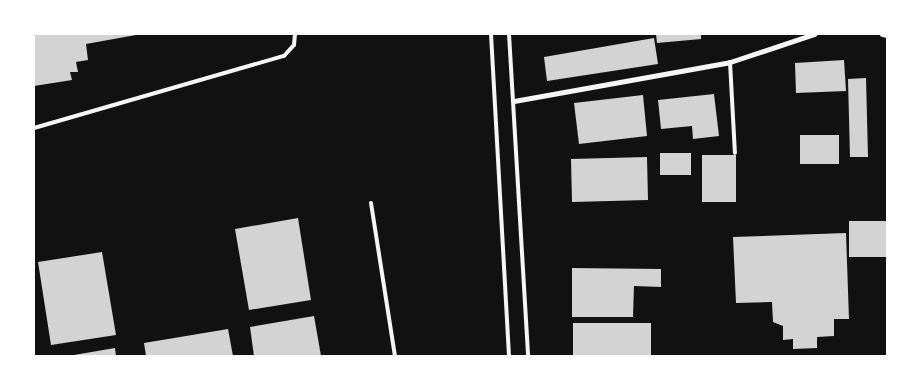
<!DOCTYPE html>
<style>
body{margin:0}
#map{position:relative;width:921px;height:390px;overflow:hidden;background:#111;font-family:Commissioner,sans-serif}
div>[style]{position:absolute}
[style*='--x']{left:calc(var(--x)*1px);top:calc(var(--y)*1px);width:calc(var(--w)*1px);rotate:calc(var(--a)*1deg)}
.building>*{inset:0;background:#d3d3d3}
.service>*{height:4px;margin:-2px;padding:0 2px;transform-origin:2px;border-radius:2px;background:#f5f5f5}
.minor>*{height:5px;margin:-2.5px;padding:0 2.5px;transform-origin:2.5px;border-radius:2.5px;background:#f5f5f5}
span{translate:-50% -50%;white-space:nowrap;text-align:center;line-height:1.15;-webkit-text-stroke:5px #fff;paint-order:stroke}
.frame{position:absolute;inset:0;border:35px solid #fff;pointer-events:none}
</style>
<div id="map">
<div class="building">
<div style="clip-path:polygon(34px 34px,136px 34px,136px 35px,86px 44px,88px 60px,76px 62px,78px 72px,70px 72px,72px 80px,34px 86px)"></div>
<div style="clip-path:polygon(656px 34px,701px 34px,701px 39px,657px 43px)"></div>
<div style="clip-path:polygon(654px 38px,658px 64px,547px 81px,544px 57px)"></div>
<div style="clip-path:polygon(844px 60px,846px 91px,796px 93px,795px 63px)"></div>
<div style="clip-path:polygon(866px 78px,868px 157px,850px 157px,848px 79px)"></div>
<div style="clip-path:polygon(714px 94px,719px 136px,693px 139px,692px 126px,661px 129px,658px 100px)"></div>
<div style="clip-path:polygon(643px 95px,647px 136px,579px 144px,574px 103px)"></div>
<div style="clip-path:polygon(800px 135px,839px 135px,839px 164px,800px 164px)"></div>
<div style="clip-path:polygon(660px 153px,691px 153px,691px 175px,660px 175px)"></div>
<div style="clip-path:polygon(702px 155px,736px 155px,736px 202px,702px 202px)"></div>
<div style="clip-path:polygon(647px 157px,648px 200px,572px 202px,571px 159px)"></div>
<div style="clip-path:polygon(298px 218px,311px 300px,249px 310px,235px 229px)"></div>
<div style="clip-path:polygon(849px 221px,887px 221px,887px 257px,849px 257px)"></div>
<div style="clip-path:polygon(846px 233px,849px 319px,834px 319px,834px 336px,817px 337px,817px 348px,793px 349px,793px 339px,783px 340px,783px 326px,773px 322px,772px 302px,736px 303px,733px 237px)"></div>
<div style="clip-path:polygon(102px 252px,116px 335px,51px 345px,38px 262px)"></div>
<div style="clip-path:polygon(572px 268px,661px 269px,661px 287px,634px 286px,633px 317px,572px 317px)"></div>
<div style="clip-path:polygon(314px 316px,321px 356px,254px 356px,250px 327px)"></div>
<div style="clip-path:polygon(573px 323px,651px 323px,651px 356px,573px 356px)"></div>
<div style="clip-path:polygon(228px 329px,233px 356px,146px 356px,144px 343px)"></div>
<div style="clip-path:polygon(115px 348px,116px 356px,74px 356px,74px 355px)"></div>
</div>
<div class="service">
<div style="--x:491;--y:34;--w:323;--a:86.8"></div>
<div style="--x:509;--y:34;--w:323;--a:86.6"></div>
<div style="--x:730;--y:62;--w:91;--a:86.9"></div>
<div style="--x:34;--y:128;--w:260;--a:-16.1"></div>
<div style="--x:284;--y:56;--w:15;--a:-48"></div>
<div style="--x:294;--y:45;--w:11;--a:-85"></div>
<div style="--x:371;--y:203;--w:155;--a:81.1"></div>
</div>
<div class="minor">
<div style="--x:882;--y:34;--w:5;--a:11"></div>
<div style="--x:514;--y:101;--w:219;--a:-10.2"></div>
<div style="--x:730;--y:62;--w:89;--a:-18.4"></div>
</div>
<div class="frame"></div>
</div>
